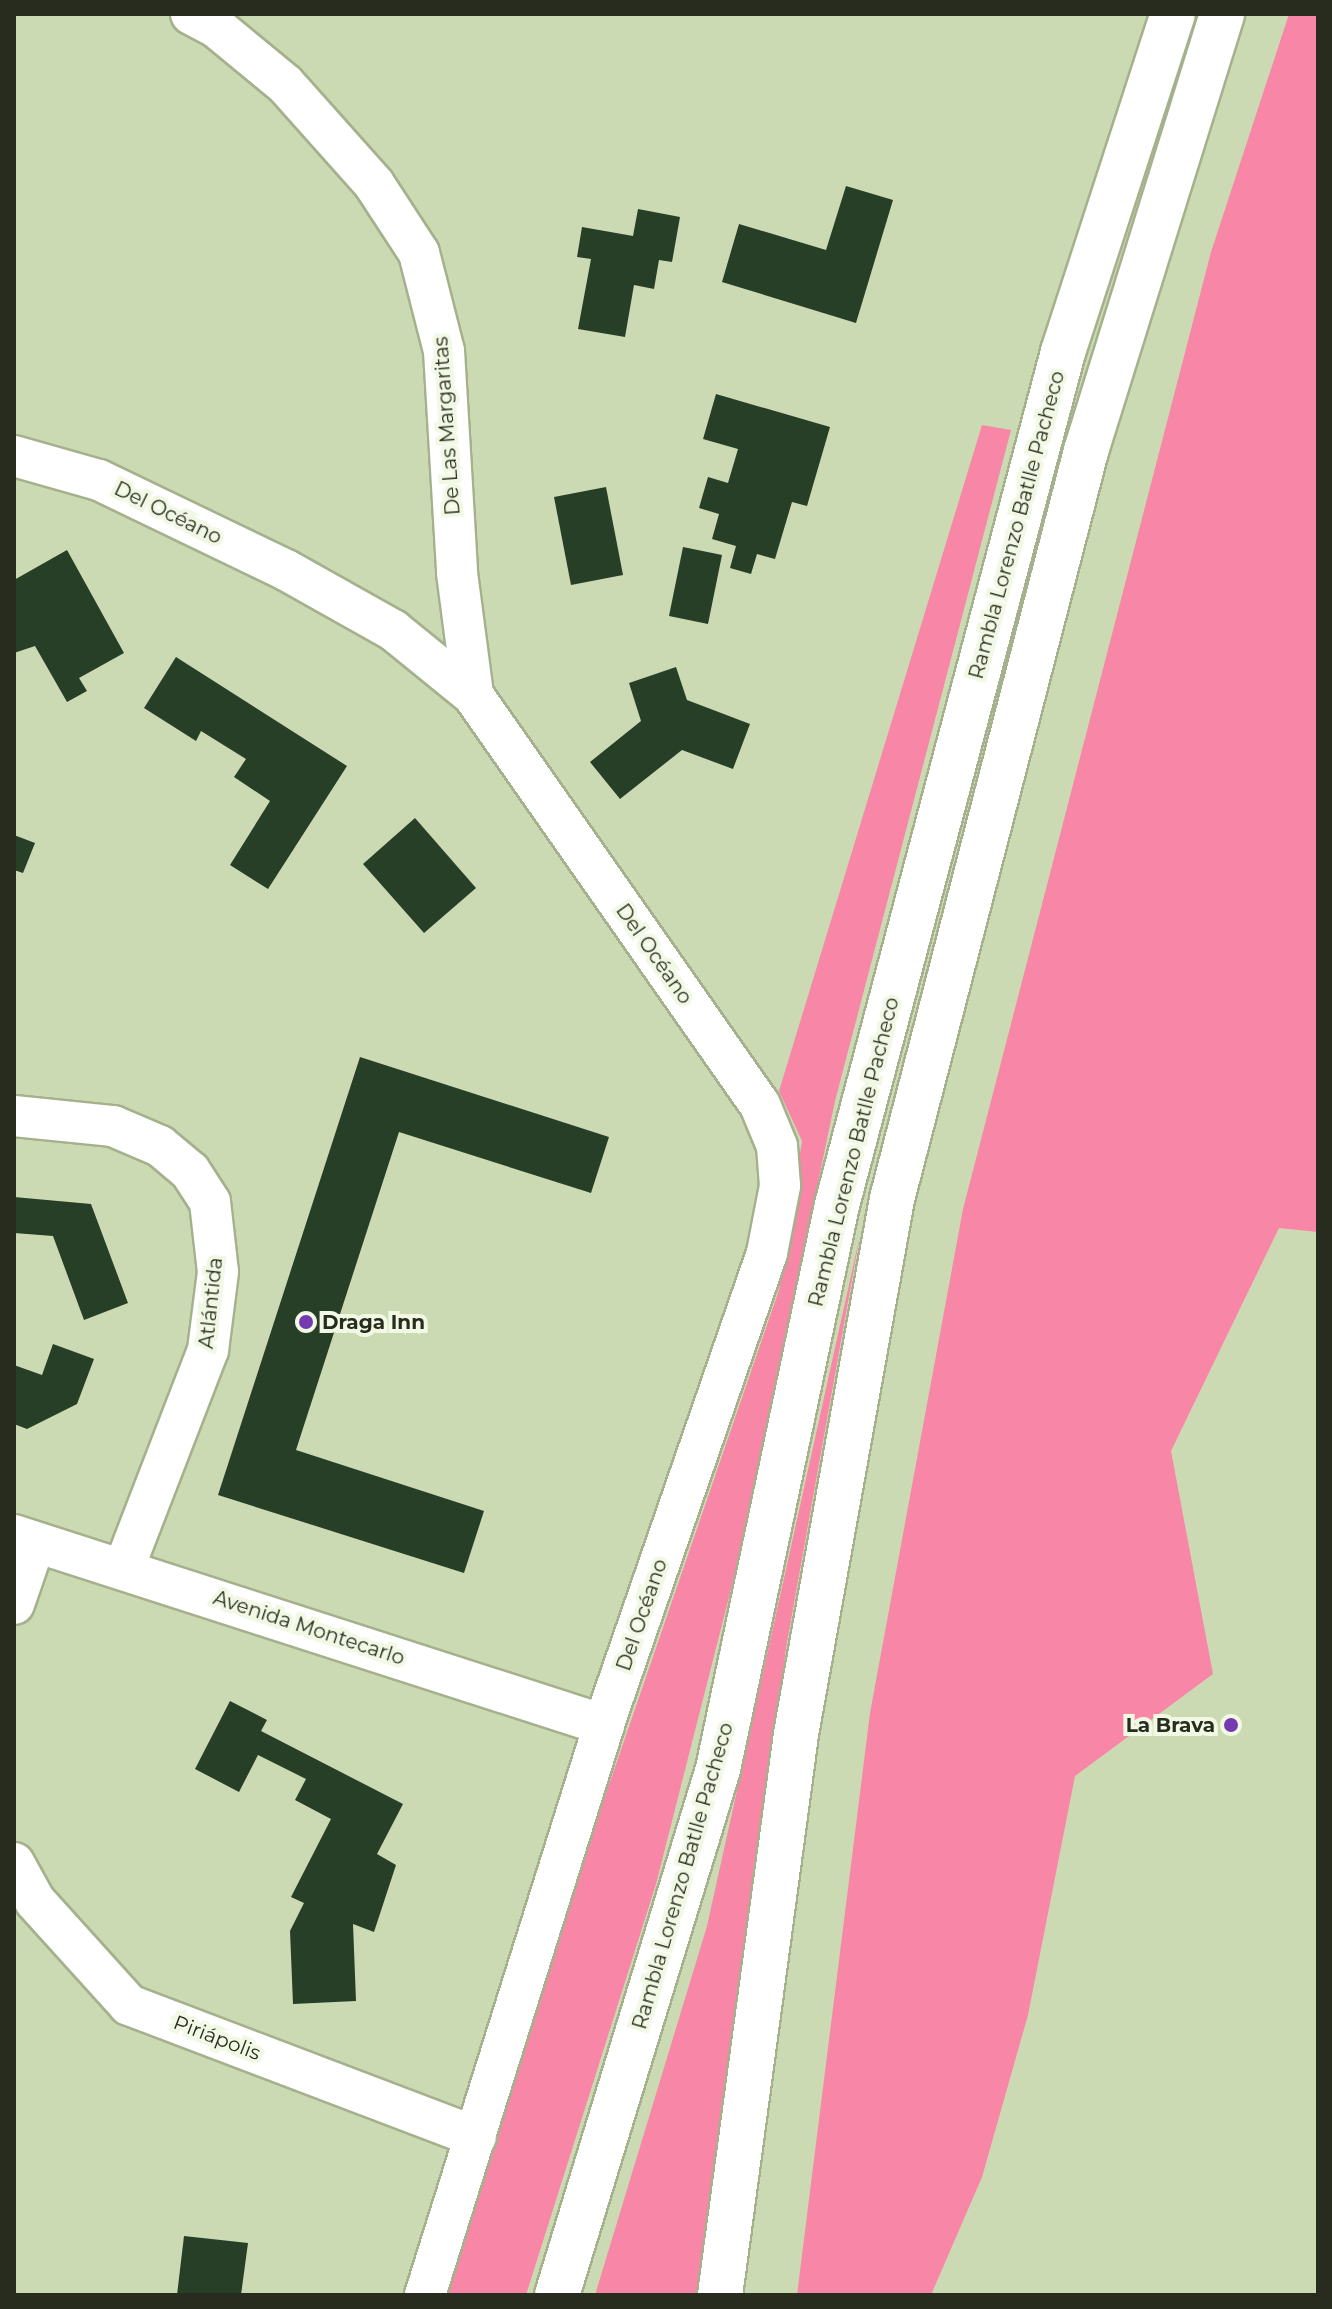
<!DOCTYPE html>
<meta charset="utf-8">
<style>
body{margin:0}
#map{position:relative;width:1332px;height:2309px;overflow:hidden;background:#ccdab3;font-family:Montserrat,sans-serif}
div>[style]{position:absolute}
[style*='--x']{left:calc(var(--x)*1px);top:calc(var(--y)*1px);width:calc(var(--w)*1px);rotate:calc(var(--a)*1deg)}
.green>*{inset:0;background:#f887a7}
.building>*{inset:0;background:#273f26}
.roads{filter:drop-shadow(2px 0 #a4b18c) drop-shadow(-2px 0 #a4b18c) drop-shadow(0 2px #a4b18c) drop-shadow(0 -2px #a4b18c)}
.minor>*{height:40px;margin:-20px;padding:0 20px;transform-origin:20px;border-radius:20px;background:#fff}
.secondary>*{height:44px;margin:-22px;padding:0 22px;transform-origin:22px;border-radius:22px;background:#fff}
.dots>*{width:22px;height:22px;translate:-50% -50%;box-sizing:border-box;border:4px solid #f1f8e4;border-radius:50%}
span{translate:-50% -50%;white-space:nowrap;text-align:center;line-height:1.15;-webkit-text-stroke:8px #f1f8e4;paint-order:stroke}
.street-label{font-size:20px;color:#272c1e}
.poi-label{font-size:20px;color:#272c1e;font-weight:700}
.left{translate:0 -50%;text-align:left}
.right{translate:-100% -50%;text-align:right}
.frame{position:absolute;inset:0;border:16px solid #272c1e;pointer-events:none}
</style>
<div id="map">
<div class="green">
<div style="clip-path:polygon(1289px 14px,1318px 14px,1318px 1232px,1279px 1228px,1171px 1451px,1213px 1674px,1075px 1776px,1028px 2015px,982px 2177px,931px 2295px,797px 2295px,870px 1713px,963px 1209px,1211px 252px)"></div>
<div style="clip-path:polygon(982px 425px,1011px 430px,835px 1101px,743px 1542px,656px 1884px,526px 2295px,443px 2295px,511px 2070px,779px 1290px,802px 1141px,779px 1091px)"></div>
<div style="clip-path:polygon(860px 1235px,786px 1648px,733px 2080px,697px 2295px,595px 2295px,707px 1926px)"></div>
</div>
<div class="building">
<div style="clip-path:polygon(846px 186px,893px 200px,856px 323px,722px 282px,739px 224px,826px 250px)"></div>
<div style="clip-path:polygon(638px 209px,680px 217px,672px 262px,659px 260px,654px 289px,634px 285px,625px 337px,578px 329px,591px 259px,577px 257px,582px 227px,633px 236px)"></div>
<div style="clip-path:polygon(716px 394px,830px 427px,807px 506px,792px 502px,775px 559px,757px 554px,751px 574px,730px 568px,736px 546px,712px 539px,719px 514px,699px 508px,708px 477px,728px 483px,738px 449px,703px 439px)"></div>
<div style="clip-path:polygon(606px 487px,623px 575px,571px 585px,554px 497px)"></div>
<div style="clip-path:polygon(683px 547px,722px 555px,708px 624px,669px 616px)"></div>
<div style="clip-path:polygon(67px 550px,124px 653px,79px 678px,87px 691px,67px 702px,35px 646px,14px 653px,14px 580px)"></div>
<div style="clip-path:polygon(176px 657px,347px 766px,268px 889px,230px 865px,270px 801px,234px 777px,246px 759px,201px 731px,196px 741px,144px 708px)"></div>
<div style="clip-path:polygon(676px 667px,687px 700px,750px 724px,733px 769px,682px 750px,620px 799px,590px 762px,641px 721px,629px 683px)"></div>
<div style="clip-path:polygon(415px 818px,476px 888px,424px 933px,363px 864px)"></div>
<div style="clip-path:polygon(14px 835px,35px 843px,23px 873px,14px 870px)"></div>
<div style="clip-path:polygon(360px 1057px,609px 1137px,591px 1193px,399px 1132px,296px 1450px,484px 1511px,464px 1573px,218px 1495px)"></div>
<div style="clip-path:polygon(14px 1197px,91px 1204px,128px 1303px,84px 1320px,53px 1236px,14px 1233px)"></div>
<div style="clip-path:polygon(53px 1344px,94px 1359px,77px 1404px,27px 1429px,14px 1424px,14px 1365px,42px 1375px)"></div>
<div style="clip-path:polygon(230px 1701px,267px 1720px,261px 1731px,403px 1804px,377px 1854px,396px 1865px,374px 1932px,353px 1924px,356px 2001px,293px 2004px,290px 1931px,304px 1903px,291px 1897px,331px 1819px,295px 1800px,306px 1779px,258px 1755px,239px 1792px,195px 1769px)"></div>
<div style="clip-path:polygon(184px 2236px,248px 2243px,241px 2295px,177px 2295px)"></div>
</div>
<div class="roads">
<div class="minor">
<div style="--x:191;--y:14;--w:30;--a:28"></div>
<div style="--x:217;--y:28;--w:88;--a:39.5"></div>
<div style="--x:285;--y:84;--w:134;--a:48.3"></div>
<div style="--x:374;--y:184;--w:82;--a:56.9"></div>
<div style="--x:419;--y:253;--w:101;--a:75.7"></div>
<div style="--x:444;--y:351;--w:222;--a:86.6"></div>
<div style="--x:457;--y:573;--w:123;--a:82.5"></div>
<div style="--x:14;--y:456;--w:88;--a:15.8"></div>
<div style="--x:99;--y:480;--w:208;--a:25.7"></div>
<div style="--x:286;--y:570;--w:123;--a:29.3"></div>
<div style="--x:393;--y:630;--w:103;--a:39.1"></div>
<div style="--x:473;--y:695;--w:500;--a:55.01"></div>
<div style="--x:760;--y:1105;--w:44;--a:67.5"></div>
<div style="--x:777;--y:1146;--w:40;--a:85.7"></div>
<div style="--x:780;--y:1186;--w:68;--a:101"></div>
<div style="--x:767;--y:1253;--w:499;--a:109.1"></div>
<div style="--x:604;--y:1725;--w:597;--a:107.43"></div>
<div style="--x:14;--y:1116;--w:100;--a:5.8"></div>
<div style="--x:113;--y:1126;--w:51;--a:23.1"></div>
<div style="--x:160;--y:1146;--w:39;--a:40"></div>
<div style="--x:190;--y:1171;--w:37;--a:57"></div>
<div style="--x:210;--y:1202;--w:70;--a:83.5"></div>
<div style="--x:218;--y:1272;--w:79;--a:97.3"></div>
<div style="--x:208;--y:1350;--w:234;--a:111.1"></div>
<div style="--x:14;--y:1535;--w:620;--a:17.85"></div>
<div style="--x:14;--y:1604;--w:65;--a:-71"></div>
<div style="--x:14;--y:1863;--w:43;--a:61.1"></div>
<div style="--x:35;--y:1901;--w:140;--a:47.9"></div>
<div style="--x:129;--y:2005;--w:371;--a:20.8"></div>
</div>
<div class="secondary">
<div style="--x:557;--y:2295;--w:550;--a:-72.98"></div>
<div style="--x:718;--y:1769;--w:576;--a:-78.09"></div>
<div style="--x:837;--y:1205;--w:882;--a:-75.16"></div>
<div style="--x:1063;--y:352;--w:355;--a:-72"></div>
<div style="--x:720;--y:2295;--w:566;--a:-82.28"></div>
<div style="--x:796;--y:1734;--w:544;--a:-79.83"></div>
<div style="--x:892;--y:1199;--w:773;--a:-75.46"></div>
<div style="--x:1086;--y:451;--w:458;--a:-72.7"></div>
</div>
</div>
<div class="dots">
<div style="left:306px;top:1322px;background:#753ab0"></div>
<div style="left:1231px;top:1725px;background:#753ab0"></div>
</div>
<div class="street-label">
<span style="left:447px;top:426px;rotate:-94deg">De Las Margaritas</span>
<span style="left:168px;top:513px;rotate:26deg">Del Océano</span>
<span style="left:1017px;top:525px;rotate:-75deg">Rambla Lorenzo Batlle Pacheco</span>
<span style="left:654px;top:954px;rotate:55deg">Del Océano</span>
<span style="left:854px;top:1152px;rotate:-76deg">Rambla Lorenzo Batlle Pacheco</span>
<span style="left:211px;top:1303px;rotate:-84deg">Atlántida</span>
<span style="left:642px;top:1615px;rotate:-71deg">Del Océano</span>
<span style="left:309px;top:1628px;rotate:18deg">Avenida Montecarlo</span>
<span style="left:683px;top:1876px;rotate:-74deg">Rambla Lorenzo Batlle Pacheco</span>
<span style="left:217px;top:2038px;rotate:21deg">Piriápolis</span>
</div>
<div class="poi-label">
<span class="left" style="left:322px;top:1322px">Draga Inn</span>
<span class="right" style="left:1215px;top:1725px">La Brava</span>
</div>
<div class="frame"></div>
</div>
